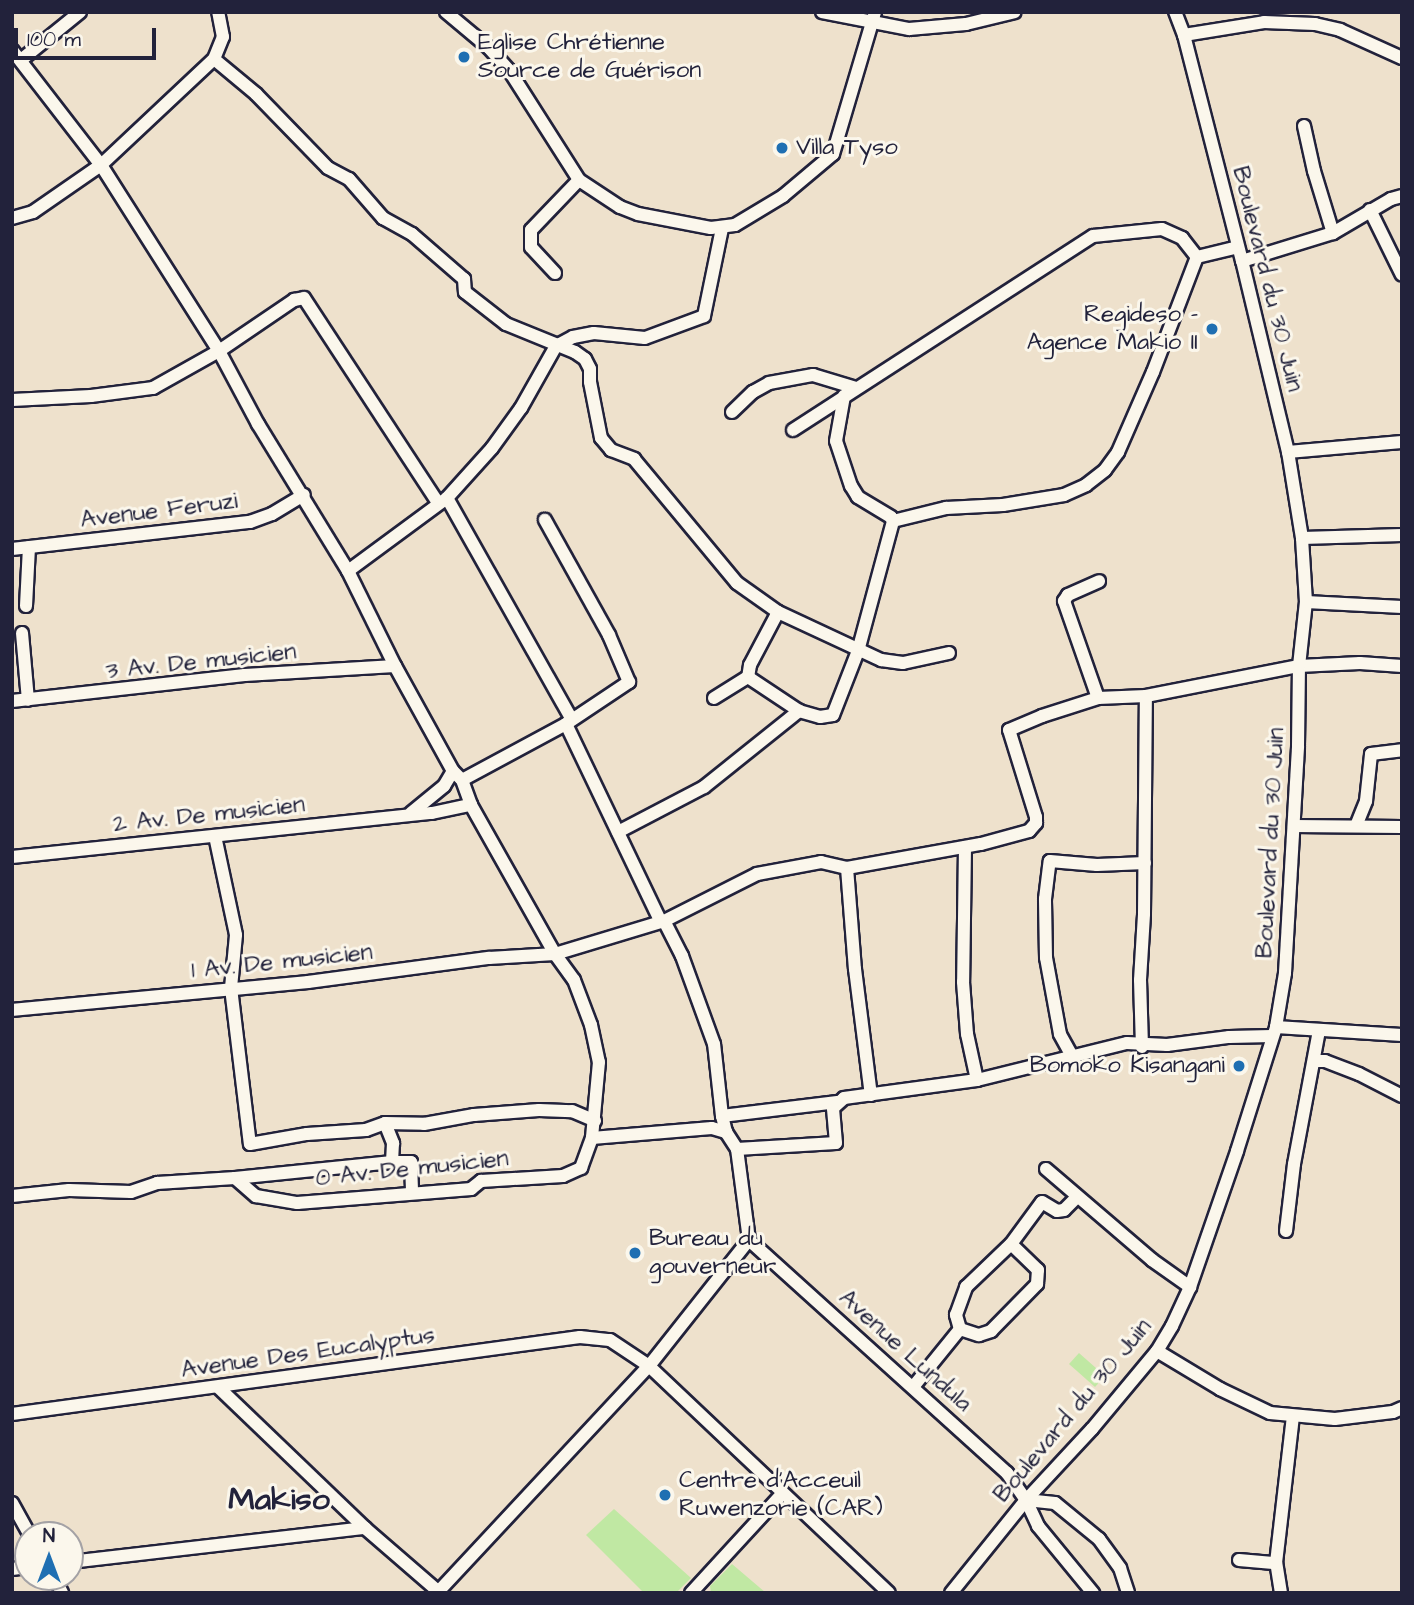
<!DOCTYPE html>
<meta charset="utf-8">
<style>
body{margin:0}
#map{position:relative;width:1414px;height:1605px;overflow:hidden;background:#eee1cc;font-family:"Architects Daughter",sans-serif}
div>[style]{position:absolute}
[style*='--x']{left:calc(var(--x)*1px);top:calc(var(--y)*1px);width:calc(var(--w)*1px);rotate:calc(var(--a)*1deg)}
.green>*{inset:0;background:#c0e8a3}
.roads{filter:drop-shadow(2px 0 #22223b) drop-shadow(-2px 0 #22223b) drop-shadow(0 2px #22223b) drop-shadow(0 -2px #22223b)}
.minor>*{height:12px;margin:-6px;padding:0 6px;transform-origin:6px;border-radius:6px;background:#fbf7ec}
.dots>*{width:19px;height:19px;translate:-50% -50%;box-sizing:border-box;border:4px solid #fbf7ec;border-radius:50%}
span{translate:-50% -50%;white-space:nowrap;text-align:center;line-height:1.15;-webkit-text-stroke:6px #fbf7ec;paint-order:stroke}
.poi-label{font-size:24px;color:#22223b}
.left{translate:0 -50%;text-align:left}
.right{translate:-100% -50%;text-align:right}
.street-label{font-size:24px;color:#22223b}
.district-label{font-size:32px;color:#22223b;font-weight:700}
.frame{position:absolute;inset:0;border:14px solid #22223b;pointer-events:none}
.north{position:absolute;left:14px;top:1521px;width:70px;height:70px;box-sizing:border-box;background:#fbf7ec;border:2px solid #a4a2a5;border-radius:50%;rotate:0deg;font-size:19px;font-weight:700;line-height:28px;text-align:center;color:#22223b}
.north::after{content:'';display:block;margin:auto;width:24px;height:32px;background:#1f6fb2;clip-path:polygon(50% 0,100% 100%,50% 72%,0 100%)}
.scale{position:absolute;left:14px;top:28px;width:142px;height:32px;box-sizing:border-box;border:4px solid #22223b;border-top:0;padding-left:9px;font-size:21px;line-height:24px;white-space:nowrap;color:#22223b;-webkit-text-stroke:5px #fbf7ec;paint-order:stroke}
</style>
<div id="map">
<div class="green">
<div style="clip-path:polygon(1079px 1353px,1105px 1376px,1095px 1387px,1069px 1364px)"></div>
<div style="clip-path:polygon(614px 1509px,691px 1578px,676px 1593px,644px 1593px,586px 1535px)"></div>
<div style="clip-path:polygon(732px 1564px,765px 1592px,711px 1593px,710px 1586px)"></div>
</div>
<div class="roads">
<div class="minor">
<div style="--x:446;--y:12;--w:56;--a:39.9"></div>
<div style="--x:489;--y:48;--w:30;--a:48"></div>
<div style="--x:509;--y:70;--w:130;--a:57.5"></div>
<div style="--x:579;--y:180;--w:49;--a:33.4"></div>
<div style="--x:620;--y:207;--w:19;--a:21"></div>
<div style="--x:638;--y:214;--w:74;--a:10.9"></div>
<div style="--x:711;--y:228;--w:24;--a:-7"></div>
<div style="--x:735;--y:225;--w:56;--a:-31.1"></div>
<div style="--x:783;--y:196;--w:65;--a:-40"></div>
<div style="--x:833;--y:154;--w:148;--a:-73.5"></div>
<div style="--x:822;--y:12;--w:89;--a:11.1"></div>
<div style="--x:909;--y:29;--w:57;--a:-5"></div>
<div style="--x:966;--y:24;--w:50;--a:-13.8"></div>
<div style="--x:1184;--y:35;--w:81;--a:-9.2"></div>
<div style="--x:1264;--y:22;--w:51;--a:2.2"></div>
<div style="--x:1315;--y:24;--w:26;--a:13"></div>
<div style="--x:1340;--y:30;--w:68;--a:24.3"></div>
<div style="--x:12;--y:50;--w:145;--a:52.3"></div>
<div style="--x:101;--y:165;--w:220;--a:57.6"></div>
<div style="--x:219;--y:351;--w:83;--a:61.9"></div>
<div style="--x:258;--y:424;--w:172;--a:58.5"></div>
<div style="--x:348;--y:571;--w:106;--a:63.7"></div>
<div style="--x:395;--y:666;--w:120;--a:61.1"></div>
<div style="--x:453;--y:771;--w:13;--a:45"></div>
<div style="--x:462;--y:780;--w:27;--a:70"></div>
<div style="--x:471;--y:805;--w:171;--a:60.6"></div>
<div style="--x:555;--y:954;--w:32;--a:54"></div>
<div style="--x:574;--y:980;--w:48;--a:69.3"></div>
<div style="--x:591;--y:1025;--w:38;--a:78"></div>
<div style="--x:599;--y:1062;--w:76;--a:95.3"></div>
<div style="--x:592;--y:1138;--w:120;--a:-4.8"></div>
<div style="--x:712;--y:1128;--w:15;--a:16"></div>
<div style="--x:214;--y:59;--w:55;--a:39.8"></div>
<div style="--x:256;--y:94;--w:103;--a:45.8"></div>
<div style="--x:328;--y:168;--w:24;--a:28"></div>
<div style="--x:349;--y:179;--w:52;--a:48.9"></div>
<div style="--x:383;--y:218;--w:33;--a:29"></div>
<div style="--x:412;--y:234;--w:69;--a:40.9"></div>
<div style="--x:464;--y:279;--w:13;--a:86"></div>
<div style="--x:465;--y:292;--w:52;--a:38"></div>
<div style="--x:506;--y:324;--w:74;--a:22.1"></div>
<div style="--x:575;--y:352;--w:12;--a:35"></div>
<div style="--x:585;--y:359;--w:11;--a:63"></div>
<div style="--x:590;--y:369;--w:13;--a:90"></div>
<div style="--x:590;--y:382;--w:57;--a:78.9"></div>
<div style="--x:601;--y:438;--w:16;--a:50"></div>
<div style="--x:611;--y:450;--w:25;--a:21"></div>
<div style="--x:634;--y:459;--w:161;--a:50.3"></div>
<div style="--x:737;--y:583;--w:50;--a:35.3"></div>
<div style="--x:778;--y:612;--w:114;--a:25"></div>
<div style="--x:881;--y:660;--w:22;--a:8"></div>
<div style="--x:903;--y:663;--w:47;--a:-12.3"></div>
<div style="--x:21;--y:60;--w:76;--a:-39.1"></div>
<div style="--x:1304;--y:126;--w:46;--a:77.5"></div>
<div style="--x:1314;--y:171;--w:65;--a:73"></div>
<div style="--x:1370;--y:210;--w:72;--a:63.8"></div>
<div style="--x:12;--y:218;--w:22;--a:-16"></div>
<div style="--x:33;--y:212;--w:83;--a:-34.7"></div>
<div style="--x:101;--y:165;--w:155;--a:-43.2"></div>
<div style="--x:214;--y:59;--w:24;--a:-68"></div>
<div style="--x:223;--y:37;--w:25;--a:-101"></div>
<div style="--x:1242;--y:261;--w:95;--a:-17.1"></div>
<div style="--x:1333;--y:233;--w:67;--a:-30.4"></div>
<div style="--x:1391;--y:199;--w:11;--a:-15"></div>
<div style="--x:555;--y:273;--w:35;--a:-133"></div>
<div style="--x:531;--y:247;--w:17;--a:-90"></div>
<div style="--x:531;--y:230;--w:69;--a:-46.2"></div>
<div style="--x:12;--y:400;--w:79;--a:-2.9"></div>
<div style="--x:91;--y:396;--w:63;--a:-7.4"></div>
<div style="--x:153;--y:388;--w:76;--a:-29.3"></div>
<div style="--x:219;--y:351;--w:91;--a:-34.2"></div>
<div style="--x:294;--y:300;--w:10;--a:-11"></div>
<div style="--x:304;--y:298;--w:245;--a:56.8"></div>
<div style="--x:732;--y:412;--w:29;--a:-44"></div>
<div style="--x:753;--y:392;--w:18;--a:-29"></div>
<div style="--x:769;--y:383;--w:45;--a:-10.3"></div>
<div style="--x:813;--y:375;--w:45;--a:16.8"></div>
<div style="--x:793;--y:430;--w:357;--a:-32.9"></div>
<div style="--x:1093;--y:236;--w:69;--a:-5.8"></div>
<div style="--x:1162;--y:229;--w:22;--a:24"></div>
<div style="--x:1182;--y:238;--w:24;--a:52"></div>
<div style="--x:1197;--y:257;--w:42;--a:-13.7"></div>
<div style="--x:1288;--y:452;--w:114;--a:-5"></div>
<div style="--x:447;--y:498;--w:253;--a:60.6"></div>
<div style="--x:893;--y:521;--w:55;--a:-13.8"></div>
<div style="--x:946;--y:508;--w:57;--a:-3"></div>
<div style="--x:1003;--y:505;--w:62;--a:-9.3"></div>
<div style="--x:1064;--y:495;--w:24;--a:-24"></div>
<div style="--x:1086;--y:485;--w:24;--a:-38"></div>
<div style="--x:1105;--y:470;--w:22;--a:-54"></div>
<div style="--x:1118;--y:452;--w:87;--a:-66.4"></div>
<div style="--x:1153;--y:372;--w:123;--a:-69.1"></div>
<div style="--x:1302;--y:538;--w:100;--a:-1.7"></div>
<div style="--x:12;--y:549;--w:240;--a:-6.5"></div>
<div style="--x:250;--y:522;--w:23;--a:-20"></div>
<div style="--x:272;--y:514;--w:37;--a:-31"></div>
<div style="--x:348;--y:571;--w:123;--a:-36.4"></div>
<div style="--x:447;--y:498;--w:67;--a:-48"></div>
<div style="--x:492;--y:448;--w:49;--a:-54.1"></div>
<div style="--x:521;--y:408;--w:71;--a:-60.6"></div>
<div style="--x:556;--y:346;--w:19;--a:-28"></div>
<div style="--x:573;--y:337;--w:21;--a:-11"></div>
<div style="--x:594;--y:333;--w:51;--a:5.6"></div>
<div style="--x:645;--y:338;--w:63;--a:-20.4"></div>
<div style="--x:704;--y:316;--w:90;--a:-78.4"></div>
<div style="--x:1306;--y:602;--w:96;--a:3"></div>
<div style="--x:26;--y:606;--w:59;--a:-87.1"></div>
<div style="--x:778;--y:612;--w:60;--a:117.8"></div>
<div style="--x:750;--y:665;--w:12;--a:99"></div>
<div style="--x:748;--y:677;--w:61;--a:33.7"></div>
<div style="--x:799;--y:711;--w:22;--a:16"></div>
<div style="--x:820;--y:717;--w:13;--a:-9"></div>
<div style="--x:833;--y:715;--w:69;--a:-68.7"></div>
<div style="--x:858;--y:651;--w:135;--a:-74.9"></div>
<div style="--x:893;--y:521;--w:4;--a:-117"></div>
<div style="--x:891;--y:517;--w:39;--a:-149"></div>
<div style="--x:858;--y:497;--w:13;--a:-122"></div>
<div style="--x:851;--y:486;--w:47;--a:-108.4"></div>
<div style="--x:836;--y:441;--w:46;--a:-79.9"></div>
<div style="--x:22;--y:633;--w:67;--a:84.9"></div>
<div style="--x:714;--y:698;--w:40;--a:-32"></div>
<div style="--x:1098;--y:698;--w:103;--a:-109.3"></div>
<div style="--x:1064;--y:601;--w:7;--a:-56"></div>
<div style="--x:1068;--y:595;--w:34;--a:-24"></div>
<div style="--x:12;--y:701;--w:234;--a:-6.4"></div>
<div style="--x:245;--y:675;--w:150;--a:-3.4"></div>
<div style="--x:566;--y:724;--w:217;--a:64.4"></div>
<div style="--x:462;--y:780;--w:118;--a:-28.3"></div>
<div style="--x:566;--y:724;--w:76;--a:-33.7"></div>
<div style="--x:629;--y:682;--w:51;--a:-113.1"></div>
<div style="--x:609;--y:635;--w:132;--a:-119.1"></div>
<div style="--x:411;--y:813;--w:43;--a:-39.3"></div>
<div style="--x:444;--y:786;--w:17;--a:-59"></div>
<div style="--x:1294;--y:826;--w:108;--a:0.5"></div>
<div style="--x:1356;--y:826;--w:27;--a:-68"></div>
<div style="--x:1366;--y:801;--w:47;--a:-83.9"></div>
<div style="--x:1371;--y:754;--w:31;--a:-7"></div>
<div style="--x:618;--y:832;--w:97;--a:-27.6"></div>
<div style="--x:704;--y:787;--w:122;--a:-38.7"></div>
<div style="--x:215;--y:836;--w:101;--a:78"></div>
<div style="--x:236;--y:935;--w:53;--a:95.4"></div>
<div style="--x:231;--y:988;--w:157;--a:83.1"></div>
<div style="--x:250;--y:1144;--w:58;--a:-10"></div>
<div style="--x:307;--y:1134;--w:59;--a:-3.9"></div>
<div style="--x:366;--y:1130;--w:20;--a:-20"></div>
<div style="--x:385;--y:1123;--w:39;--a:1"></div>
<div style="--x:424;--y:1124;--w:51;--a:-10.2"></div>
<div style="--x:474;--y:1115;--w:65;--a:-4.4"></div>
<div style="--x:539;--y:1110;--w:33;--a:2"></div>
<div style="--x:572;--y:1111;--w:25;--a:23"></div>
<div style="--x:965;--y:847;--w:135;--a:90.8"></div>
<div style="--x:963;--y:982;--w:52;--a:85.6"></div>
<div style="--x:967;--y:1034;--w:47;--a:77.7"></div>
<div style="--x:12;--y:857;--w:422;--a:-6"></div>
<div style="--x:432;--y:813;--w:40;--a:-12"></div>
<div style="--x:847;--y:868;--w:101;--a:85.5"></div>
<div style="--x:855;--y:969;--w:127;--a:82.8"></div>
<div style="--x:12;--y:1010;--w:297;--a:-5.4"></div>
<div style="--x:308;--y:982;--w:183;--a:-7.6"></div>
<div style="--x:489;--y:958;--w:66;--a:-3.5"></div>
<div style="--x:555;--y:954;--w:114;--a:-16.8"></div>
<div style="--x:664;--y:921;--w:104;--a:-26.8"></div>
<div style="--x:757;--y:874;--w:65;--a:-10.6"></div>
<div style="--x:821;--y:862;--w:27;--a:13"></div>
<div style="--x:847;--y:868;--w:136;--a:-10.2"></div>
<div style="--x:981;--y:844;--w:50;--a:-15.2"></div>
<div style="--x:1029;--y:831;--w:11;--a:-49"></div>
<div style="--x:1036;--y:823;--w:6;--a:-90"></div>
<div style="--x:1036;--y:817;--w:91;--a:-107.2"></div>
<div style="--x:1009;--y:730;--w:36;--a:-23"></div>
<div style="--x:1042;--y:716;--w:59;--a:-17.8"></div>
<div style="--x:1098;--y:698;--w:48;--a:-2.4"></div>
<div style="--x:1146;--y:696;--w:156;--a:-11.1"></div>
<div style="--x:1299;--y:666;--w:61;--a:-2.8"></div>
<div style="--x:1360;--y:663;--w:42;--a:4.1"></div>
<div style="--x:1276;--y:1027;--w:126;--a:3.6"></div>
<div style="--x:1142;--y:1047;--w:67;--a:-91.7"></div>
<div style="--x:1140;--y:980;--w:66;--a:-86.5"></div>
<div style="--x:1144;--y:914;--w:218;--a:-89.5"></div>
<div style="--x:1072;--y:1056;--w:25;--a:-119"></div>
<div style="--x:1060;--y:1034;--w:77;--a:-100.4"></div>
<div style="--x:1046;--y:958;--w:59;--a:-91"></div>
<div style="--x:1045;--y:899;--w:38;--a:-83"></div>
<div style="--x:1050;--y:861;--w:47;--a:4.9"></div>
<div style="--x:1097;--y:865;--w:48;--a:-2.4"></div>
<div style="--x:1315;--y:1061;--w:10;--a:0"></div>
<div style="--x:1325;--y:1061;--w:36;--a:21"></div>
<div style="--x:1359;--y:1074;--w:48;--a:27.1"></div>
<div style="--x:722;--y:1116;--w:116;--a:-6.9"></div>
<div style="--x:385;--y:1123;--w:22;--a:68"></div>
<div style="--x:393;--y:1143;--w:19;--a:93"></div>
<div style="--x:392;--y:1162;--w:19;--a:0"></div>
<div style="--x:411;--y:1162;--w:30;--a:88"></div>
<div style="--x:737;--y:1149;--w:99;--a:-3.5"></div>
<div style="--x:836;--y:1143;--w:35;--a:-95"></div>
<div style="--x:833;--y:1108;--w:15;--a:-42"></div>
<div style="--x:844;--y:1098;--w:134;--a:-7.7"></div>
<div style="--x:977;--y:1080;--w:154;--a:-13.9"></div>
<div style="--x:1127;--y:1043;--w:40;--a:2.9"></div>
<div style="--x:1167;--y:1045;--w:63;--a:-7.4"></div>
<div style="--x:1229;--y:1037;--w:43;--a:-1.3"></div>
<div style="--x:1046;--y:1169;--w:140;--a:40.6"></div>
<div style="--x:1152;--y:1260;--w:47;--a:35.4"></div>
<div style="--x:235;--y:1178;--w:158;--a:-5.8"></div>
<div style="--x:12;--y:1196;--w:57;--a:-6"></div>
<div style="--x:69;--y:1190;--w:62;--a:1.8"></div>
<div style="--x:131;--y:1192;--w:28;--a:-19"></div>
<div style="--x:157;--y:1183;--w:78;--a:-3.7"></div>
<div style="--x:235;--y:1178;--w:28;--a:41"></div>
<div style="--x:256;--y:1196;--w:42;--a:9.7"></div>
<div style="--x:297;--y:1203;--w:175;--a:-4.6"></div>
<div style="--x:471;--y:1189;--w:13;--a:-39"></div>
<div style="--x:481;--y:1181;--w:82;--a:-3.5"></div>
<div style="--x:563;--y:1176;--w:20;--a:-24"></div>
<div style="--x:581;--y:1168;--w:32;--a:-70"></div>
<div style="--x:1286;--y:1231;--w:67;--a:-83.2"></div>
<div style="--x:1294;--y:1164;--w:136;--a:-79.4"></div>
<div style="--x:749;--y:1240;--w:348;--a:42.1"></div>
<div style="--x:1007;--y:1473;--w:33;--a:55"></div>
<div style="--x:1026;--y:1500;--w:29;--a:65"></div>
<div style="--x:1038;--y:1526;--w:87;--a:50.6"></div>
<div style="--x:960;--y:1329;--w:20;--a:18"></div>
<div style="--x:979;--y:1335;--w:13;--a:-18"></div>
<div style="--x:991;--y:1331;--w:66;--a:-45.6"></div>
<div style="--x:1037;--y:1284;--w:14;--a:-86"></div>
<div style="--x:1038;--y:1270;--w:37;--a:-136"></div>
<div style="--x:1157;--y:1351;--w:74;--a:31.1"></div>
<div style="--x:1220;--y:1389;--w:55;--a:25.6"></div>
<div style="--x:1270;--y:1413;--w:65;--a:5.3"></div>
<div style="--x:1335;--y:1419;--w:58;--a:-6.9"></div>
<div style="--x:1393;--y:1412;--w:10;--a:-24"></div>
<div style="--x:218;--y:1387;--w:204;--a:43.8"></div>
<div style="--x:365;--y:1528;--w:99;--a:40.9"></div>
<div style="--x:913;--y:1387;--w:75;--a:-51"></div>
<div style="--x:960;--y:1329;--w:15;--a:-106"></div>
<div style="--x:956;--y:1315;--w:30;--a:-70"></div>
<div style="--x:966;--y:1287;--w:62;--a:-43.7"></div>
<div style="--x:1011;--y:1244;--w:52;--a:-53.6"></div>
<div style="--x:1042;--y:1202;--w:17;--a:31"></div>
<div style="--x:1057;--y:1211;--w:7;--a:-8"></div>
<div style="--x:1064;--y:1210;--w:18;--a:-45"></div>
<div style="--x:12;--y:1414;--w:573;--a:-7.72"></div>
<div style="--x:580;--y:1337;--w:30;--a:6"></div>
<div style="--x:610;--y:1340;--w:47;--a:33.7"></div>
<div style="--x:649;--y:1366;--w:330;--a:43.4"></div>
<div style="--x:1026;--y:1500;--w:29;--a:6"></div>
<div style="--x:1055;--y:1503;--w:57;--a:39.3"></div>
<div style="--x:1099;--y:1539;--w:36;--a:54"></div>
<div style="--x:1120;--y:1568;--w:26;--a:72"></div>
<div style="--x:12;--y:1503;--w:37;--a:61"></div>
<div style="--x:1239;--y:1560;--w:37;--a:5"></div>
<div style="--x:70;--y:1562;--w:297;--a:-6.6"></div>
<div style="--x:12;--y:1569;--w:16;--a:-7"></div>
<div style="--x:54;--y:1577;--w:18;--a:63"></div>
<div style="--x:437;--y:1593;--w:311;--a:-47"></div>
<div style="--x:649;--y:1366;--w:161;--a:-51.6"></div>
<div style="--x:749;--y:1240;--w:92;--a:-97.5"></div>
<div style="--x:737;--y:1149;--w:20;--a:-123"></div>
<div style="--x:726;--y:1132;--w:16;--a:-104"></div>
<div style="--x:722;--y:1116;--w:72;--a:-96.3"></div>
<div style="--x:714;--y:1044;--w:94;--a:-110"></div>
<div style="--x:682;--y:956;--w:39;--a:-117"></div>
<div style="--x:691;--y:1593;--w:134;--a:-47.4"></div>
<div style="--x:951;--y:1593;--w:119;--a:-51.1"></div>
<div style="--x:1026;--y:1500;--w:97;--a:-47.1"></div>
<div style="--x:1092;--y:1429;--w:102;--a:-50.2"></div>
<div style="--x:1157;--y:1351;--w:29;--a:-59"></div>
<div style="--x:1172;--y:1326;--w:43;--a:-65.2"></div>
<div style="--x:1190;--y:1287;--w:144;--a:-70.9"></div>
<div style="--x:1237;--y:1151;--w:130;--a:-72.5"></div>
<div style="--x:1276;--y:1027;--w:55;--a:-80.5"></div>
<div style="--x:1285;--y:973;--w:227;--a:-86.7"></div>
<div style="--x:1298;--y:746;--w:80;--a:-89.3"></div>
<div style="--x:1299;--y:666;--w:64;--a:-83.8"></div>
<div style="--x:1306;--y:602;--w:64;--a:-93.6"></div>
<div style="--x:1302;--y:538;--w:87;--a:-99.2"></div>
<div style="--x:1288;--y:452;--w:196;--a:-103.5"></div>
<div style="--x:1242;--y:261;--w:233;--a:-104.4"></div>
<div style="--x:1184;--y:35;--w:25;--a:-111"></div>
<div style="--x:1281;--y:1593;--w:30;--a:-99"></div>
<div style="--x:1276;--y:1563;--w:148;--a:-83.4"></div>
</div>
</div>
<div class="dots">
<div style="left:464px;top:57px;background:#1f6fb2"></div>
<div style="left:782px;top:148px;background:#1f6fb2"></div>
<div style="left:1212px;top:329px;background:#1f6fb2"></div>
<div style="left:1239px;top:1066px;background:#1f6fb2"></div>
<div style="left:635px;top:1253px;background:#1f6fb2"></div>
<div style="left:665px;top:1495px;background:#1f6fb2"></div>
</div>
<div class="poi-label">
<span class="left" style="left:478px;top:57px">Eglise Chrétienne<br>Source de Guérison</span>
<span class="left" style="left:796px;top:148px">Villa Tyso</span>
<span class="right" style="left:1198px;top:329px">Regideso -<br>Agence Makio II</span>
<span class="right" style="left:1225px;top:1066px">Bomoko Kisangani</span>
<span class="left" style="left:649px;top:1253px">Bureau du<br>gouverneur</span>
<span class="left" style="left:679px;top:1495px">Centre d'Acceuil<br>Ruwenzorie (CAR)</span>
</div>
<div class="street-label">
<span style="left:1267px;top:279px;rotate:76deg">Boulevard du 30 Juin</span>
<span style="left:159px;top:511px;rotate:-7deg">Avenue Feruzi</span>
<span style="left:201px;top:662px;rotate:-6deg">3 Av. De musicien</span>
<span style="left:209px;top:815px;rotate:-6deg">2 Av. De musicien</span>
<span style="left:1271px;top:843px;rotate:-87deg">Boulevard du 30 Juin</span>
<span style="left:282px;top:962px;rotate:-6deg">1 Av. De musicien</span>
<span style="left:412px;top:1169px;rotate:-6deg">0 Av. De musicien</span>
<span style="left:905px;top:1351px;rotate:42deg">Avenue Lundula</span>
<span style="left:308px;top:1353px;rotate:-8deg">Avenue Des Eucalyptus</span>
<span style="left:1073px;top:1411px;rotate:-50deg">Boulevard du 30 Juin</span>
</div>
<div class="district-label">
<span style="left:279px;top:1500px">Makiso</span>
</div>
<div class="frame"></div>
<div class="north">N</div>
<div class="scale">100 m</div>
</div>
